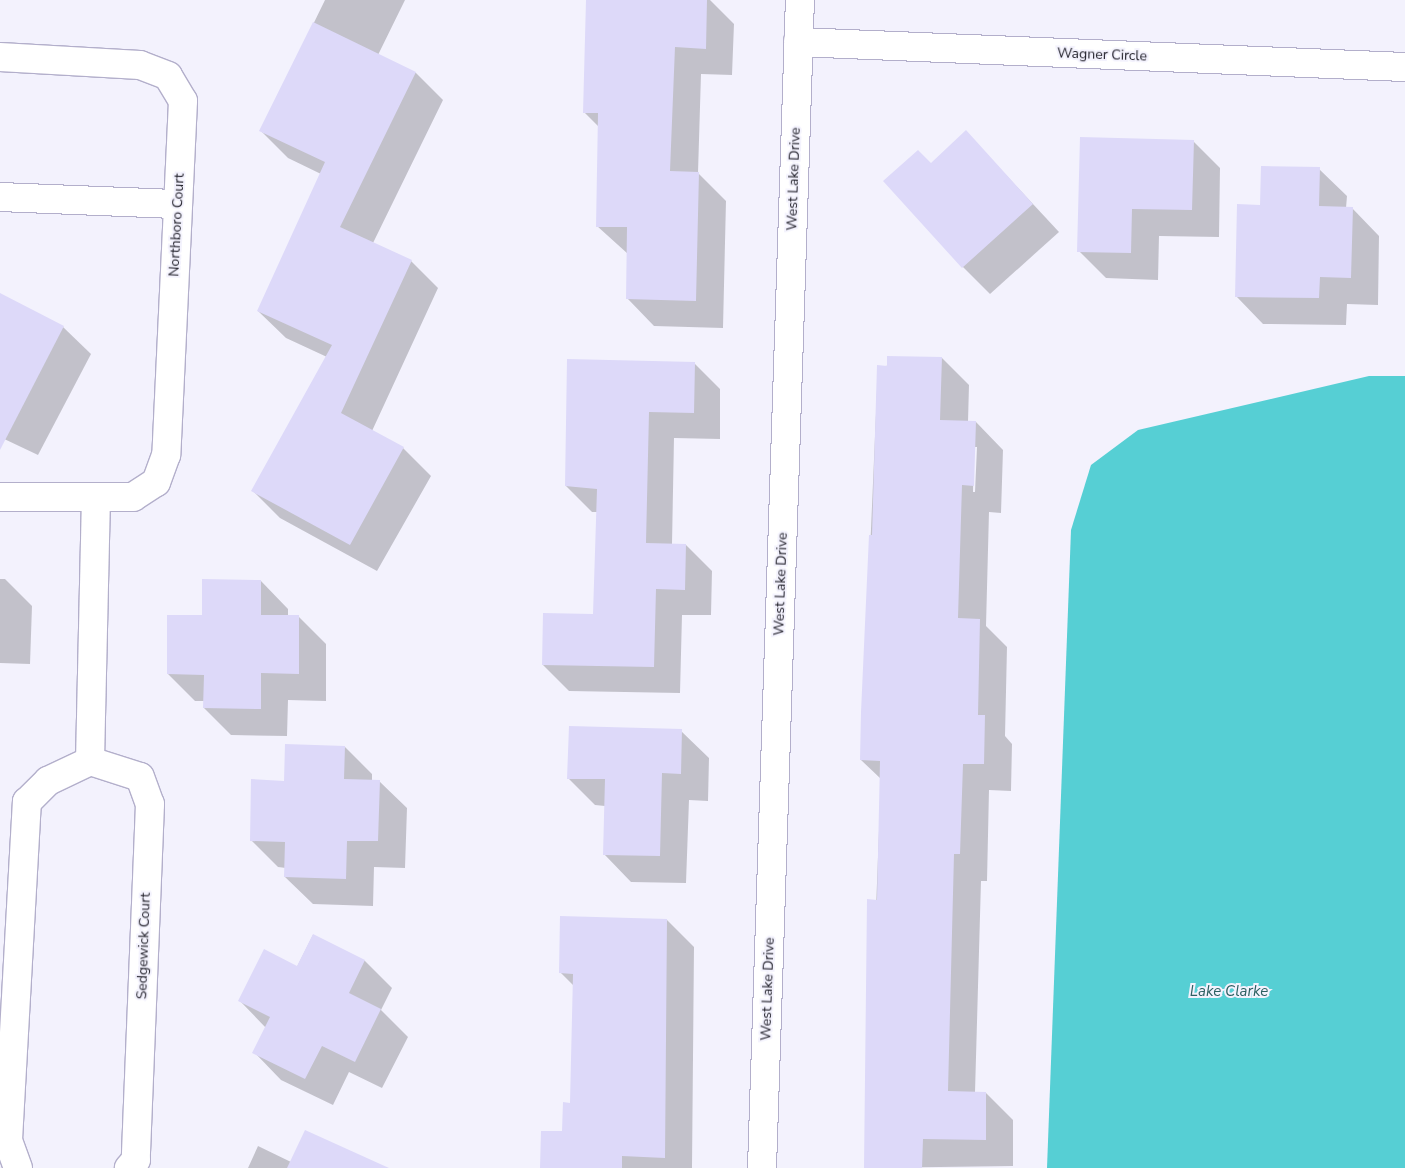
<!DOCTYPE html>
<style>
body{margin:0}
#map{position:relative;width:1405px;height:1168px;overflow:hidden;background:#f3f2fd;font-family:"Nunito Sans",sans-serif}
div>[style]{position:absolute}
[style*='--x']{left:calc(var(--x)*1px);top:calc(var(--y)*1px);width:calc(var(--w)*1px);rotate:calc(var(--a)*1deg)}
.water>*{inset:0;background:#56cfd4}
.shadow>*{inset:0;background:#0003}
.building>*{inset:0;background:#ddd9f9}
.roads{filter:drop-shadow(1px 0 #b3afcb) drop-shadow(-1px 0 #b3afcb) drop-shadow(0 1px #b3afcb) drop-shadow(0 -1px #b3afcb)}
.minor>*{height:28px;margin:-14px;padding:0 14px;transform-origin:14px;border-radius:14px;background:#fff}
span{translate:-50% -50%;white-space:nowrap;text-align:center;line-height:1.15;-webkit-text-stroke:4px #f3f2fd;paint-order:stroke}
.street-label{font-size:14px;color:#1f1e28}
.water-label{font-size:15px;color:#2d6062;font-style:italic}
</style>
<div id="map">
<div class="water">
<div style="clip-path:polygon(1369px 376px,1405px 376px,1405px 1168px,1047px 1168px,1071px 530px,1091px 465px,1138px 430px)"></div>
</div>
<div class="shadow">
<div style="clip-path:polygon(325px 0,405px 0,378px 55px,416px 73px,443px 100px,373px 243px,411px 261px,438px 288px,372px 431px,403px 448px,431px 476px,377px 571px,280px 518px,253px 491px,327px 357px,286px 338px,258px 311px,321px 174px,288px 158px,261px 131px)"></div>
<div style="clip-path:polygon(588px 0,710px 0,734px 24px,732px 75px,701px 74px,698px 173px,726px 201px,723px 328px,654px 326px,627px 298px,628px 254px,597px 226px,599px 127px,584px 112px)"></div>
<div style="clip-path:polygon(966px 132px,1059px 232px,990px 294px,963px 267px,931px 164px)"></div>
<div style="clip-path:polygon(1193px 141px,1220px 168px,1219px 237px,1159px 236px,1158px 280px,1106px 278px,1079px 251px)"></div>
<div style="clip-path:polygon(1319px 169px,1347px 196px,1346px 208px,1352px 208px,1379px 236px,1378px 305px,1347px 304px,1346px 325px,1263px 324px,1236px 296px,1262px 206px)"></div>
<div style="clip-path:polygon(0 294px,63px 327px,91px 354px,38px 455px,0 437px)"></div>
<div style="clip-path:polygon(evenodd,942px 358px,969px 385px,968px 422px,976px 422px,1003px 450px,1001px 513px,989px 512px,986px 626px,1007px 647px,1005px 736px,1012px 744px,1011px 791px,989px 790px,987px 881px,981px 881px,975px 1093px,986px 1093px,1013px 1120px,1013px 1166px,866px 1168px,881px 779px,861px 760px,878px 367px,942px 358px,974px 447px,977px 447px,975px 492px,973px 492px,974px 447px)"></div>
<div style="clip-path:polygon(694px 363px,720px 389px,720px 439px,674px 438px,672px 545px,686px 545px,712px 571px,711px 615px,682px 615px,680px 693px,569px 691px,543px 665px,595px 615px,597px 512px,592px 512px,566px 486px)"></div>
<div style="clip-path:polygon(0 579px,5px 579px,32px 606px,30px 664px,0 663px)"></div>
<div style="clip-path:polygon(261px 581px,288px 609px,288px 616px,299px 617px,326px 644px,326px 701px,288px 700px,287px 736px,231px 735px,204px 708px,204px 701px,195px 701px,168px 674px,203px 617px)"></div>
<div style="clip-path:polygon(681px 731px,709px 758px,708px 801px,689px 800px,686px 883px,631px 882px,604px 854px,605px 806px,595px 805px,568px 778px)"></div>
<div style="clip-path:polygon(345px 747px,372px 774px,372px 781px,379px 781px,407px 808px,405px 868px,374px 867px,373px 906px,313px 904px,285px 877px,286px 868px,278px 867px,251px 840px,285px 782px)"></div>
<div style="clip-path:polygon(667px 920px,694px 947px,692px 1168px,542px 1168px,564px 1132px,571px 1104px,574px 986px,560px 972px)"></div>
<div style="clip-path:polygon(313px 935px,365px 961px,392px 988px,381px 1010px,408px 1037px,382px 1088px,349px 1072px,333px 1105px,281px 1080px,254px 1052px,266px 1028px,240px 1001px,297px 967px)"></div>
<div style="clip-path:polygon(258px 1146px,291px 1162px,371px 1168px,248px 1168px)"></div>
</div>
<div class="building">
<div style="clip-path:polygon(586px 0,707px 0,706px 49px,675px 47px,670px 171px,699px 172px,696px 301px,626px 299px,627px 227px,596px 227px,598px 113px,583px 113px)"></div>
<div style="clip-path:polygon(313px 22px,416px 72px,340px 227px,412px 260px,341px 413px,404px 447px,350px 545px,251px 491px,332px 345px,257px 311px,325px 162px,259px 131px)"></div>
<div style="clip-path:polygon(966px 130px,1033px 204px,962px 268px,883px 181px,918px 150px,931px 163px)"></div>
<div style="clip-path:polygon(1080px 137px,1194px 140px,1192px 210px,1132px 209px,1131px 253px,1077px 252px)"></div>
<div style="clip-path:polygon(1261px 166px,1320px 167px,1319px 206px,1353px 207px,1351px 278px,1320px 277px,1319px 298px,1235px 297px,1237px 204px,1260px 205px)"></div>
<div style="clip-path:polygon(0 293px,64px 326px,0 450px)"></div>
<div style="clip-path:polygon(887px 356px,942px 357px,940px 420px,976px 421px,974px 486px,962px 485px,958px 618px,980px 619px,978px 715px,985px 715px,984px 764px,963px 764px,960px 854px,954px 854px,948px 1091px,986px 1092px,986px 1140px,923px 1139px,922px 1168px,864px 1168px,867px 899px,877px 900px,880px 761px,860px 760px,861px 712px,869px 535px,872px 535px,877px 365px,887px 366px)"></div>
<div style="clip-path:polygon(567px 359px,695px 362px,694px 413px,649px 412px,646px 543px,686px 544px,685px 590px,656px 589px,654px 667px,542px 665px,543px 613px,593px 614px,597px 489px,565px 486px)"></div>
<div style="clip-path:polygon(202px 579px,261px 580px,261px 615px,299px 615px,299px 674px,261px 673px,261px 709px,203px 708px,204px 675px,167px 674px,167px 615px,202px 615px)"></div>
<div style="clip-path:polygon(569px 726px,682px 729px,681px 774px,662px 773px,660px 856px,603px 855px,605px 779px,567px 779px)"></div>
<div style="clip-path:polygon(285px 744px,345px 746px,344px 779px,380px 780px,378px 841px,347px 841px,346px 879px,284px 877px,285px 842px,250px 841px,251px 779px,284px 781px)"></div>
<div style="clip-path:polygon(560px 916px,667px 919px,665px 1158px,622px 1156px,622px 1168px,540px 1168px,541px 1131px,562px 1131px,563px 1102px,570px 1103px,573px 974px,559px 973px)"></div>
<div style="clip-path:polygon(313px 934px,365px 960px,349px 993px,381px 1009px,355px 1062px,322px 1046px,305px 1079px,252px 1053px,270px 1017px,238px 1001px,264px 949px,297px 966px)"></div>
<div style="clip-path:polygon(305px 1130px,389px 1168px,287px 1168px)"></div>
</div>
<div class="roads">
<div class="minor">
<div style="--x:798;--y:42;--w:608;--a:2.36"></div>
<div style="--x:0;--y:57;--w:140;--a:3.3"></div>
<div style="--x:140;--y:65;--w:30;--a:21"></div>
<div style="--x:168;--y:76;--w:29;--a:59"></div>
<div style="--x:183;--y:101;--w:354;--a:92.7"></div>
<div style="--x:166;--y:455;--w:29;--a:110"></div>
<div style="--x:156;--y:482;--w:27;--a:147"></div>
<div style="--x:133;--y:497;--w:133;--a:180"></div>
<div style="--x:0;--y:197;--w:178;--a:2.3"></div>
<div style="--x:90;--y:761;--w:262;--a:-88.7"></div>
<div style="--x:18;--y:1168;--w:30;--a:-110"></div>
<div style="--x:8;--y:1140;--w:339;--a:-86.8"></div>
<div style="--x:27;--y:802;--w:30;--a:-45"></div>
<div style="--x:48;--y:781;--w:47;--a:-25.5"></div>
<div style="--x:90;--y:761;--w:52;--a:17.7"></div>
<div style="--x:140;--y:777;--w:29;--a:70"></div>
<div style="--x:150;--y:804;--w:356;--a:92.3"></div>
<div style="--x:136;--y:1160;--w:11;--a:131"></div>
<div style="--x:762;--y:1168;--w:1169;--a:-88.14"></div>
</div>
</div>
<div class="street-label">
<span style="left:1102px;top:55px;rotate:2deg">Wagner Circle</span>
<span style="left:794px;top:179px;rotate:-88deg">West Lake Drive</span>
<span style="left:177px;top:225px;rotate:-87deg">Northboro Court</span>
<span style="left:781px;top:584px;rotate:-88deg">West Lake Drive</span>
<span style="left:144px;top:946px;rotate:-88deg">Sedgewick Court</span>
<span style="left:768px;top:989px;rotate:-88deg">West Lake Drive</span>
</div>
<div class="water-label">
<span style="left:1229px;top:992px">Lake Clarke</span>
</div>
</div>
